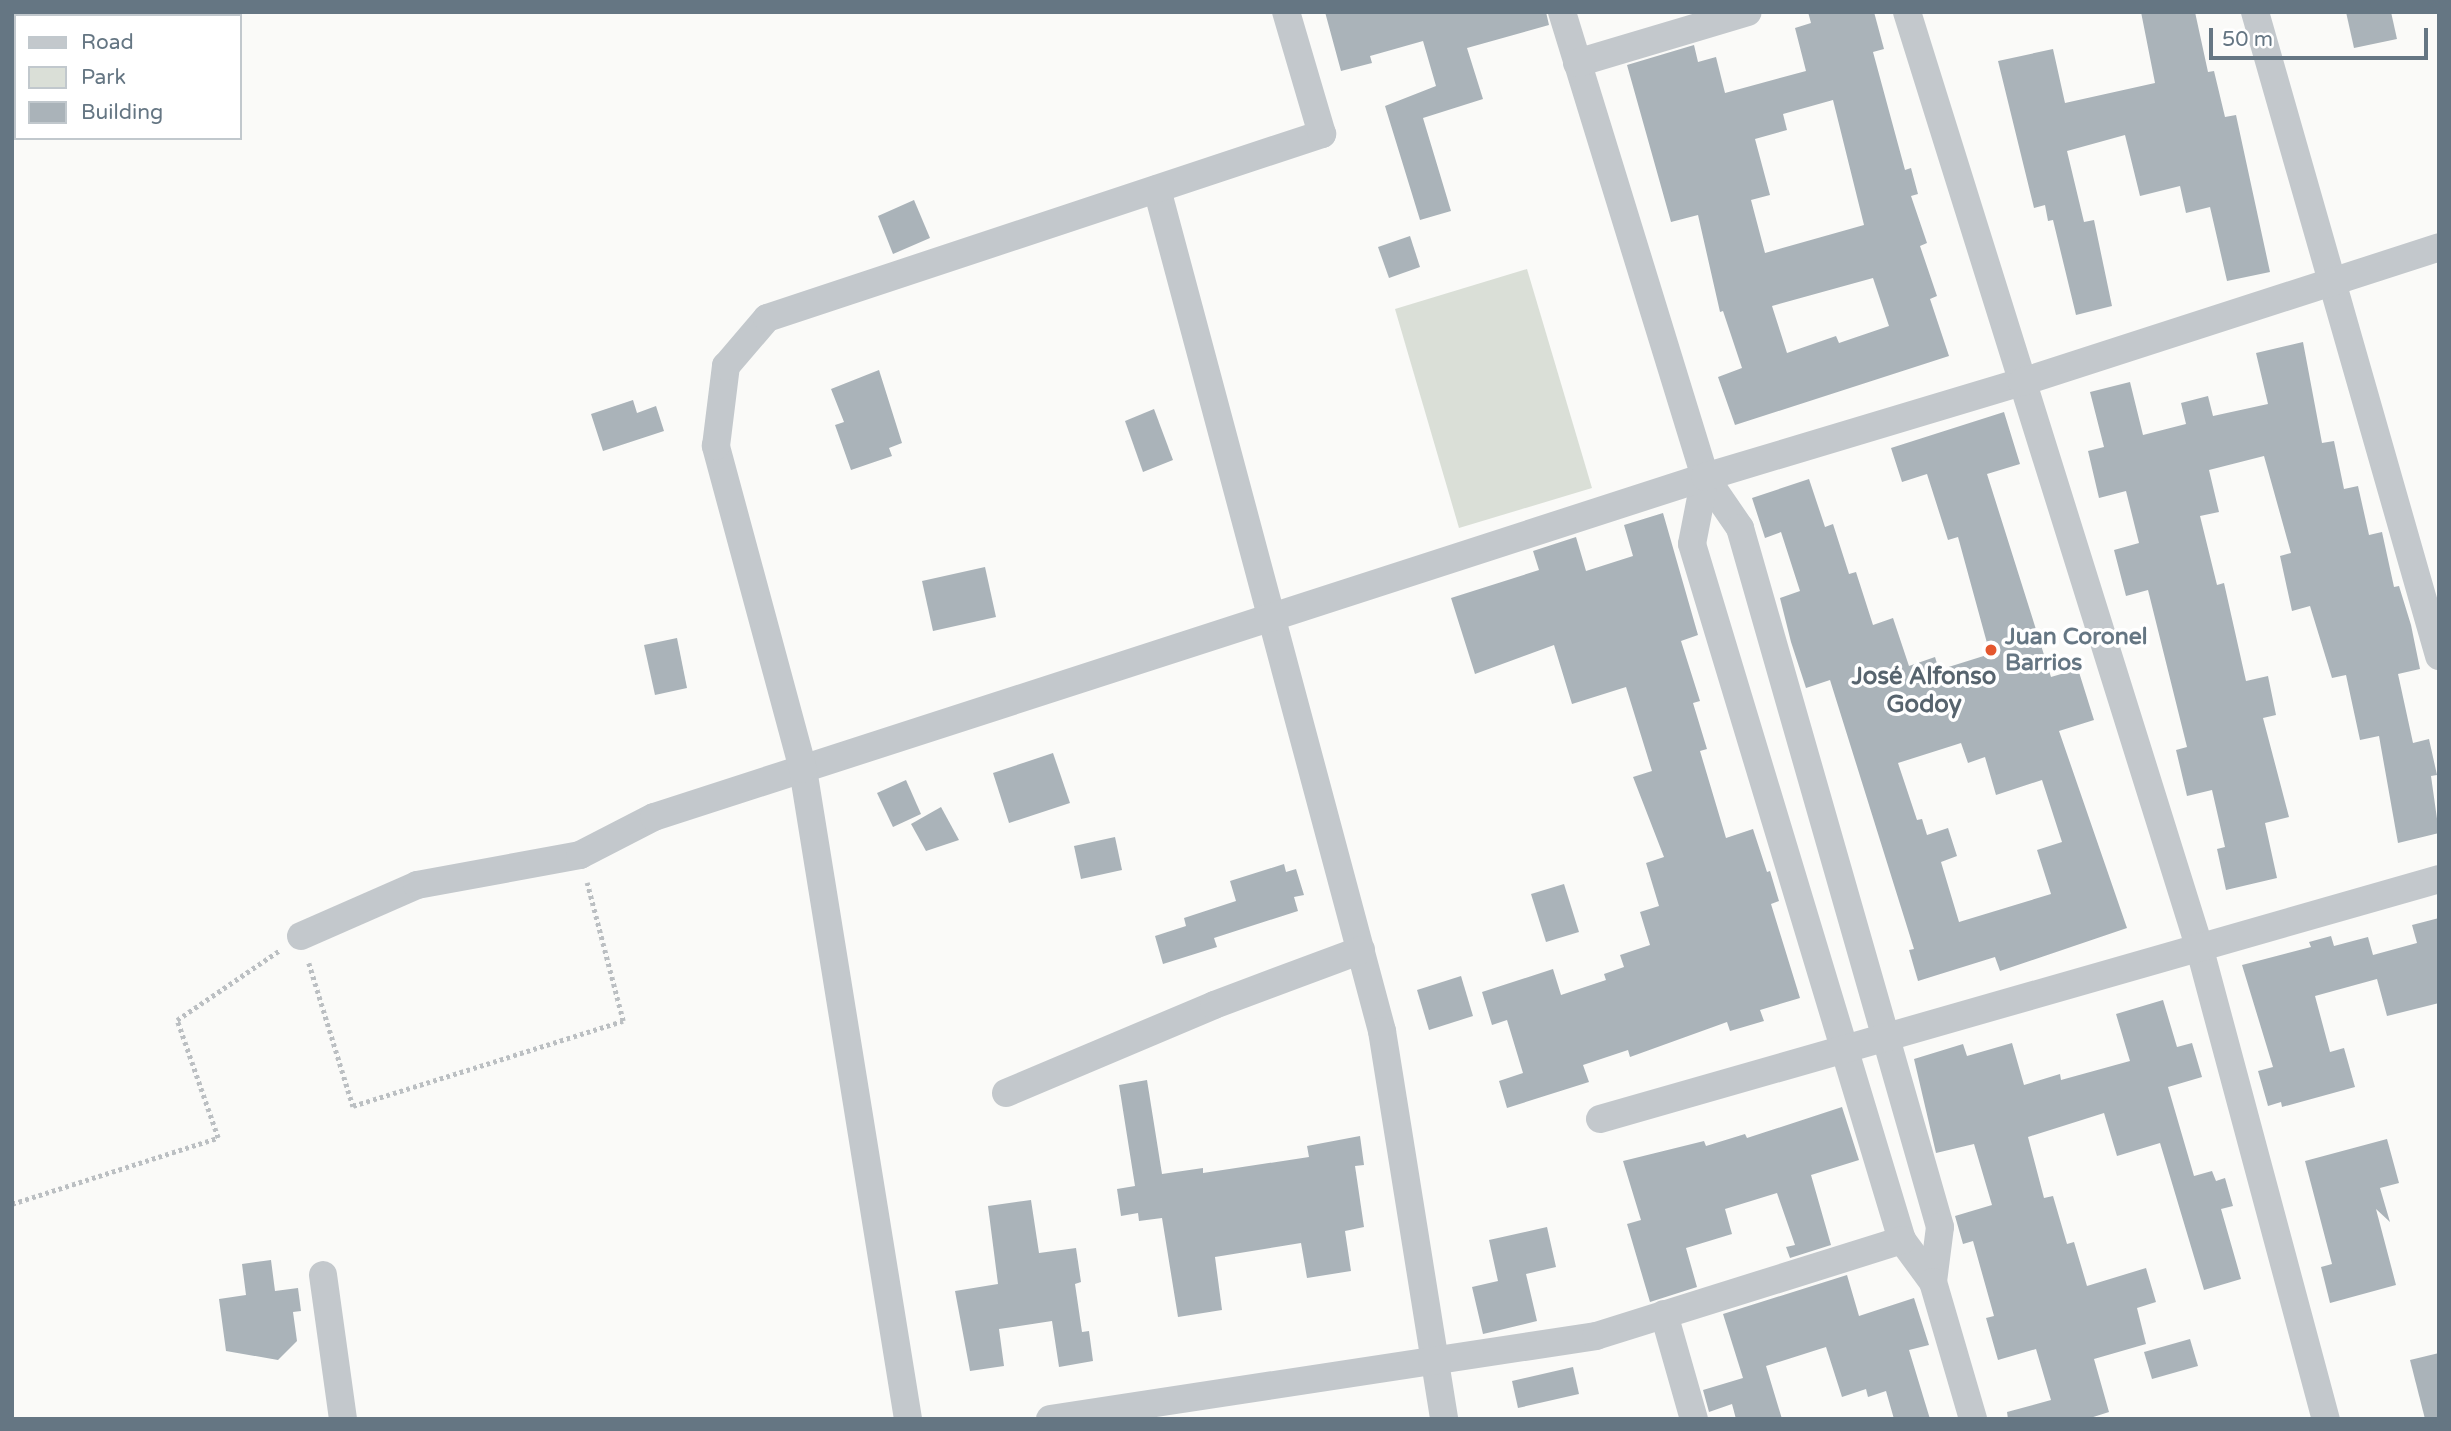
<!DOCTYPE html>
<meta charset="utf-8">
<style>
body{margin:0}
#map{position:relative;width:2451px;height:1431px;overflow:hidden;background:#fafaf8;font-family:"Varela Round",sans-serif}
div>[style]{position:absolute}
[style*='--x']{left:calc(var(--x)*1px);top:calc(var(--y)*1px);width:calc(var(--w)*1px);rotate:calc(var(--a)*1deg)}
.green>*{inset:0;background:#dadfd7}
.building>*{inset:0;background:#aab3b9}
.path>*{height:4.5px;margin-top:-2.25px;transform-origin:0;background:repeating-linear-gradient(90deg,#bbbfc2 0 3.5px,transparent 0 7px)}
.minor>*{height:28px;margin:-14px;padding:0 14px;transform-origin:14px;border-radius:14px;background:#c3c8cc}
.dots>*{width:19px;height:19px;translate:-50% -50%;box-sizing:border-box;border:4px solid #fff;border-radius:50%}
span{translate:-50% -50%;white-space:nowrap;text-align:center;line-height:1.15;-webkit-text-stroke:7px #fff;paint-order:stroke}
.poi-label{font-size:23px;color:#657683;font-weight:700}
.left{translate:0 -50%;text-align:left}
.neighbourhood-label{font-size:24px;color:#57646e;font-weight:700}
.frame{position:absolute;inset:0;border:14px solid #657683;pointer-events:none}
.legend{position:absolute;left:14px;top:14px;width:228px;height:126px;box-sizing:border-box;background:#fff;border:2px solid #c1c8cd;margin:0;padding:9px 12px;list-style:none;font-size:21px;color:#657683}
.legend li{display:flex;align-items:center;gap:14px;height:35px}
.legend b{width:35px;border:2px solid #c1c8cd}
.scale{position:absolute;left:2209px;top:28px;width:219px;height:32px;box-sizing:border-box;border:4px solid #657683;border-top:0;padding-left:9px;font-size:21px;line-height:24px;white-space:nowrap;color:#657683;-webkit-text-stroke:5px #fff;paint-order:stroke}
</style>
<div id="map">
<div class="green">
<div style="clip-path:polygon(1527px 269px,1592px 488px,1459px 528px,1395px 309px)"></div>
</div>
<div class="building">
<div style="clip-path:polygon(1325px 12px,1546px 12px,1549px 25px,1467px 48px,1483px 99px,1423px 118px,1451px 211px,1420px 220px,1385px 106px,1436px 86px,1423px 41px,1370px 56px,1372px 63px,1341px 71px)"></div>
<div style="clip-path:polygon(evenodd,1808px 12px,1874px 12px,1884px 49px,1873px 52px,1905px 170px,1911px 168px,1918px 194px,1911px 196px,1927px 243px,1920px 246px,1937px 296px,1930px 299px,1949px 356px,1735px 425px,1718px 377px,1742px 368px,1723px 311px,1720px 312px,1698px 215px,1671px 222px,1627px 65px,1694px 45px,1698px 62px,1716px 57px,1725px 93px,1806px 71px,1795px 28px,1811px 23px,1808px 12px,1833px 100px,1864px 225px,1765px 253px,1751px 200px,1770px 195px,1755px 139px,1787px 130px,1783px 114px,1833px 100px,1808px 12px,1873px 278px,1889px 326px,1839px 343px,1836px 336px,1787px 353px,1772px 306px,1873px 278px)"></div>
<div style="clip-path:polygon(2141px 12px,2195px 12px,2208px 72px,2214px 71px,2225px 117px,2236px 115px,2270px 272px,2227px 281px,2210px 207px,2186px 213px,2180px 186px,2140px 196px,2125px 135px,2067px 151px,2084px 222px,2094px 220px,2112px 306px,2076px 315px,2053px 220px,2048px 221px,2045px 205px,2034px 208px,1998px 61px,2053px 49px,2065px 103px,2155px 83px)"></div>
<div style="clip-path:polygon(2346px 12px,2391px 12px,2397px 39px,2354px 48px)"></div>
<div style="clip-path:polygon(914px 200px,930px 238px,893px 254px,878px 216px)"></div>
<div style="clip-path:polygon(1410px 236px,1420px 267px,1389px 278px,1378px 247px)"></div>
<div style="clip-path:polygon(2303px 342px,2322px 443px,2334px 441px,2344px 489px,2358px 486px,2369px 535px,2382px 532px,2394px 587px,2399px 586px,2411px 625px,2420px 669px,2398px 674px,2413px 743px,2429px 739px,2437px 775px,2431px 776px,2439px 833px,2398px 843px,2379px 736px,2360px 740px,2346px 675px,2332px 678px,2310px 606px,2292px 611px,2280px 556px,2291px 553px,2264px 456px,2209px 470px,2219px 512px,2200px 516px,2217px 585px,2224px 583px,2246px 681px,2268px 676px,2276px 715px,2263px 718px,2289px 817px,2265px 823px,2277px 878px,2226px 890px,2217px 849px,2225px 847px,2212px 790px,2187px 796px,2176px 750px,2187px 747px,2148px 590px,2126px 596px,2114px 550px,2139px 543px,2126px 491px,2099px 498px,2088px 451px,2104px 447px,2090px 392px,2130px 382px,2143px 435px,2186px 424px,2181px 403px,2208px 396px,2213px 416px,2268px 404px,2256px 353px)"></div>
<div style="clip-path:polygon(879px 370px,902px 443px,889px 448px,892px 456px,851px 470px,835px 425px,844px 422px,831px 389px)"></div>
<div style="clip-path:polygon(633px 400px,637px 413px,656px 406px,664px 431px,603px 451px,591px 414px)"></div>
<div style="clip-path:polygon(1154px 409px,1173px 460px,1143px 472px,1125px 421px)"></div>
<div style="clip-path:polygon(evenodd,2004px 412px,2020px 464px,1987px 474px,2051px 677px,2078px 669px,2094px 720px,2059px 731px,2127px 928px,2000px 971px,1995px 957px,1918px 981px,1909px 950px,1914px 949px,1830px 680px,1806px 688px,1791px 642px,1780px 598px,1800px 591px,1781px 532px,1765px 538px,1752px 498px,1809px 479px,1825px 527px,1833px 524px,1849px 574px,1856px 572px,1873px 625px,1893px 618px,1909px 666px,1935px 657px,1939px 670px,1990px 654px,1958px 537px,1948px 540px,1927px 474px,1902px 482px,1891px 448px,2004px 412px,1961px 743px,1968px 763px,1985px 757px,1996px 795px,2042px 780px,2062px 842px,2037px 850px,2051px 894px,1959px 922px,1941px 862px,1957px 856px,1948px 828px,1927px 835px,1922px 819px,1917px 820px,1898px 763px,1961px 743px)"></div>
<div style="clip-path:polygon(1663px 513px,1698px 635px,1681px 641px,1700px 701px,1693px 703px,1707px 749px,1700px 751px,1726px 838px,1753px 829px,1767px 872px,1770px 871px,1779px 901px,1771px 904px,1800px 998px,1760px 1010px,1764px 1021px,1730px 1031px,1727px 1022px,1630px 1057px,1628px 1050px,1583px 1065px,1589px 1082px,1507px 1108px,1499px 1081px,1523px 1073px,1507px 1020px,1492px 1025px,1482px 992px,1553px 969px,1561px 995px,1606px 980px,1604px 974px,1624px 967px,1620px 955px,1650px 945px,1640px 912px,1659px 906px,1646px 863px,1664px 857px,1633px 777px,1652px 771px,1626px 687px,1572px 704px,1554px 645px,1475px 674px,1451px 598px,1539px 570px,1533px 551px,1576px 537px,1586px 571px,1633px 556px,1624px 525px)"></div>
<div style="clip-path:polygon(985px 567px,996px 617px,933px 631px,922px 581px)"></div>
<div style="clip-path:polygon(677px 638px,687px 688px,655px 695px,644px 645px)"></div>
<div style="clip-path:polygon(1053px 753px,1070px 803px,1009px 823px,993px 773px)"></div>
<div style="clip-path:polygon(906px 780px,921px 814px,893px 827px,877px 793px)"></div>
<div style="clip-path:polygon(941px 807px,959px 840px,926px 851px,911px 824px)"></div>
<div style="clip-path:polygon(1115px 837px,1122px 870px,1081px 879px,1074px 846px)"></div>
<div style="clip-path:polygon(1284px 864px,1286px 872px,1296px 869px,1304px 895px,1294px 897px,1298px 911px,1214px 938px,1217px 947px,1163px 964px,1155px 936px,1186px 926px,1184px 918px,1236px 901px,1230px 881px)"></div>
<div style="clip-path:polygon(1564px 884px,1579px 932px,1546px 942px,1531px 894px)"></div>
<div style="clip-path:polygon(2439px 918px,2439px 1003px,2387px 1016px,2377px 979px,2315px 996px,2330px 1052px,2344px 1048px,2355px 1087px,2282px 1107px,2281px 1102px,2268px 1106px,2258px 1071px,2273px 1067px,2242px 965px,2311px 947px,2309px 942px,2331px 936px,2334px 946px,2368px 937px,2373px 955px,2417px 943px,2412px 925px)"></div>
<div style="clip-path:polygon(1461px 976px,1473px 1016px,1429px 1030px,1417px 990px)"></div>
<div style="clip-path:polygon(2163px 1000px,2177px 1047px,2192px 1043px,2202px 1077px,2168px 1087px,2194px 1176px,2212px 1171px,2216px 1181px,2225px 1178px,2233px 1206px,2221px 1209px,2241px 1279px,2204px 1290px,2160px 1143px,2117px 1156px,2104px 1113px,2028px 1137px,2044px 1198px,2053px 1196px,2067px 1244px,2074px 1242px,2087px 1286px,2146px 1268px,2156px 1302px,2137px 1308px,2146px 1344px,2094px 1359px,2109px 1412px,2087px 1419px,2008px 1419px,2007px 1412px,2051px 1400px,2036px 1349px,1998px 1360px,1986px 1318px,1994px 1316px,1973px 1241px,1963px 1244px,1955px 1216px,1992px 1205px,1974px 1144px,1936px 1153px,1914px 1059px,1963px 1044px,1967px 1056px,2012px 1043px,2024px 1085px,2060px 1074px,2061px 1080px,2130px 1061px,2116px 1014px)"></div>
<div style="clip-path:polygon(1147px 1080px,1162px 1174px,1203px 1168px,1203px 1173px,1309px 1157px,1307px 1146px,1360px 1136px,1364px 1165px,1355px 1166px,1364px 1227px,1345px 1231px,1351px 1271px,1307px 1278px,1301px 1243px,1215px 1257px,1222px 1310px,1178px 1317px,1162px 1218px,1139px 1221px,1138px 1213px,1121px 1216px,1117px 1189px,1135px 1186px,1119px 1085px)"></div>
<div style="clip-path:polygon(1842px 1107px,1859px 1160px,1811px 1175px,1831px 1245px,1790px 1258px,1786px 1247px,1795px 1245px,1777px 1193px,1725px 1209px,1732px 1234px,1686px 1248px,1697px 1287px,1650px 1302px,1627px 1224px,1641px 1220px,1623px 1161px,1704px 1141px,1706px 1146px,1745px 1134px,1747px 1138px)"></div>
<div style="clip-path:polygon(2387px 1139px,2399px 1183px,2380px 1188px,2390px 1222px,2376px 1209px,2396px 1285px,2330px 1303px,2321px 1267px,2332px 1264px,2305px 1161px)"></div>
<div style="clip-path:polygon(1031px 1200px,1039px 1253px,1076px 1248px,1081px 1282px,1075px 1284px,1082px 1332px,1089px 1331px,1093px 1361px,1059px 1367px,1052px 1321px,999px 1329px,1004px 1366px,970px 1371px,955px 1291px,998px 1284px,988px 1206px)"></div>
<div style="clip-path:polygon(1547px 1227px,1556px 1267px,1526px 1274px,1537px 1321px,1483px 1334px,1472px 1287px,1498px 1281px,1489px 1240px)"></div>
<div style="clip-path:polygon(271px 1260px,275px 1291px,298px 1288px,301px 1311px,293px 1312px,297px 1341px,278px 1360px,226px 1351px,219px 1299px,246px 1295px,242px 1264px)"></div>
<div style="clip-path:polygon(1847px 1275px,1859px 1316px,1914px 1298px,1929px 1345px,1909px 1350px,1930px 1419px,1894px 1419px,1886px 1391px,1868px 1397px,1866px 1389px,1842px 1397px,1826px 1347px,1766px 1366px,1782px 1419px,1736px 1419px,1732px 1404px,1709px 1412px,1703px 1390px,1743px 1378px,1723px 1314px)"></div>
<div style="clip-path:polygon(2190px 1339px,2198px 1366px,2152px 1379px,2144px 1352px)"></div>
<div style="clip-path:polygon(2439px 1353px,2439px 1419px,2425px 1419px,2410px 1360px)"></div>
<div style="clip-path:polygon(1573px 1367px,1579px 1394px,1518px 1408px,1512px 1381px)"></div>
</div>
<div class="path">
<div style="--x:309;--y:963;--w:150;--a:72.9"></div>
<div style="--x:353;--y:1106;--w:283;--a:-17.5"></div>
<div style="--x:623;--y:1021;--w:143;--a:-104.6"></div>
<div style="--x:12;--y:1204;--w:216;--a:-17.8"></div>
<div style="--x:218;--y:1138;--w:125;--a:-109.2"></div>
<div style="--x:177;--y:1020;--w:125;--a:-34.2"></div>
</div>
<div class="minor">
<div style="--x:1562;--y:12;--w:486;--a:72.9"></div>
<div style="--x:1705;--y:477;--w:62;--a:55.5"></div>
<div style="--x:1740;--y:528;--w:727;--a:74.03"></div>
<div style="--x:1940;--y:1227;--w:55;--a:97.3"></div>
<div style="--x:1907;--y:12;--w:979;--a:72.64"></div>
<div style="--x:2199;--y:946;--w:490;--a:75"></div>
<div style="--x:2255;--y:12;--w:670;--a:74.05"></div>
<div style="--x:1577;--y:63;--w:178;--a:-16.6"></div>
<div style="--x:1157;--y:189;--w:872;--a:75.04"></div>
<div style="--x:1382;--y:1031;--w:393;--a:80.9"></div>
<div style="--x:1705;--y:477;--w:68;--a:101"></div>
<div style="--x:1692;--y:544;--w:727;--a:73.21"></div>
<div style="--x:1902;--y:1240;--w:52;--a:53.6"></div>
<div style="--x:1933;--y:1282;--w:143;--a:73.7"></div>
<div style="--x:301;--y:936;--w:127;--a:-23.7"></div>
<div style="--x:417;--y:885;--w:166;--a:-10.4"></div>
<div style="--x:580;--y:855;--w:83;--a:-27.2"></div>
<div style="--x:654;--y:817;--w:1105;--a:-17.93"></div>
<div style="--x:1705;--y:477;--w:331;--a:-16.7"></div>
<div style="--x:2022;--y:382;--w:438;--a:-17.9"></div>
<div style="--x:1006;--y:1093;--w:226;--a:-22.9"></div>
<div style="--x:1214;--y:1005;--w:157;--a:-20.5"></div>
<div style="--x:1600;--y:1119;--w:873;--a:-15.96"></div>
<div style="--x:323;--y:1275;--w:145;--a:82.1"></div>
<div style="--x:1664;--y:1314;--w:109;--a:74.1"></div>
<div style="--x:908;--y:1419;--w:658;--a:-99.18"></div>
<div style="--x:803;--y:769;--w:335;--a:-105.1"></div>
<div style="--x:716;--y:446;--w:81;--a:-82.9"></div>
<div style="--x:726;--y:366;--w:63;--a:-49.5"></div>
<div style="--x:767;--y:318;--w:585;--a:-18.34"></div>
<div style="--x:1322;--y:134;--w:127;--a:-106.4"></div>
<div style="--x:1050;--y:1419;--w:552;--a:-8.64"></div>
<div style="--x:1596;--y:1336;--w:321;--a:-17.4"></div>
</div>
<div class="dots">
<div style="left:1991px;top:650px;background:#e4572e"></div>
</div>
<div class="poi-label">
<span class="left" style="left:2005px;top:650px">Juan Coronel<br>Barrios</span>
</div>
<div class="neighbourhood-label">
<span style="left:1924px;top:691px">José Alfonso<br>Godoy</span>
</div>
<div class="frame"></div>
<ul class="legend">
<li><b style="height:9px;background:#c3c8cc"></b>Road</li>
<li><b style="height:19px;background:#dadfd7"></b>Park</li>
<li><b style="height:19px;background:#aab3b9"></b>Building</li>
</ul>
<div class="scale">50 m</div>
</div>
